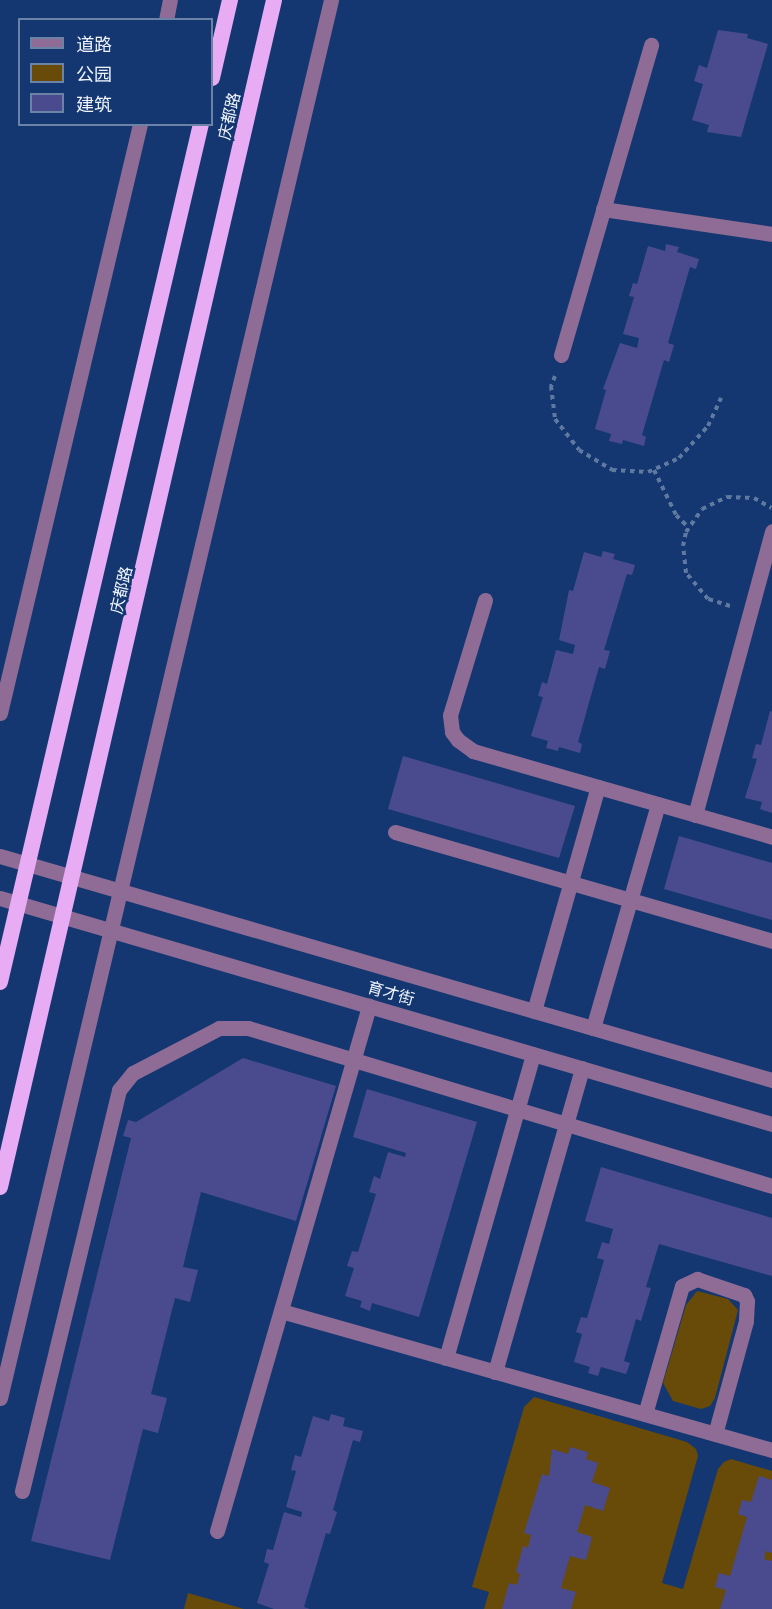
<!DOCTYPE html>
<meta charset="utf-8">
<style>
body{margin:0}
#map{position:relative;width:772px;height:1609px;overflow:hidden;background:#143771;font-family:"PT Serif","Noto Sans SC",serif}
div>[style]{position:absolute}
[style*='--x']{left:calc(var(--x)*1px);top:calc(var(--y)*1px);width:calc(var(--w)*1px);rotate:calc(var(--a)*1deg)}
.green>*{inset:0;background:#684a09}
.building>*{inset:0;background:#4a4b8e}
.path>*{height:4px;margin-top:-2px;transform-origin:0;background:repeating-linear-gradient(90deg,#6079a1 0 4.5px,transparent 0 9px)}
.service>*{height:15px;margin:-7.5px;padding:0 7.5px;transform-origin:7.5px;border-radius:7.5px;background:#8e6c95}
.minor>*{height:15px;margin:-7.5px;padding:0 7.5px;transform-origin:7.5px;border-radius:7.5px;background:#8e6c95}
.tertiary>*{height:15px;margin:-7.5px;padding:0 7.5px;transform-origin:7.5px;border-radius:7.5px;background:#8e6c95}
.trunk>*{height:16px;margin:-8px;padding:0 8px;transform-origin:8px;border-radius:8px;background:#e8acf4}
span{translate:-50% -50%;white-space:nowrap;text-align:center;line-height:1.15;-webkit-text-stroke:5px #143771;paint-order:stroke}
.street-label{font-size:16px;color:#eff4fb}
.legend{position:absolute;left:18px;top:18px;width:195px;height:108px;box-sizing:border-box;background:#143771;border:2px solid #6c83a8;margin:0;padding:8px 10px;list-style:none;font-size:18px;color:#eff4fb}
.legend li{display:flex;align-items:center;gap:12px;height:30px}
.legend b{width:30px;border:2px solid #6c83a8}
</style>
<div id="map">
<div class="green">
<div style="clip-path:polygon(697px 1291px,728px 1299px,738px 1310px,715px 1398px,710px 1406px,701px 1409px,673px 1401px,663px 1383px,686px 1305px)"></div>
<div style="clip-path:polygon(534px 1397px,687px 1442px,696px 1449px,698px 1456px,662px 1583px,683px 1589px,718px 1469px,724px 1462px,731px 1459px,772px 1471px,772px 1609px,484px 1609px,489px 1592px,472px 1587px,524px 1407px)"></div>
<div style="clip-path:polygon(188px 1593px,244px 1609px,184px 1609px)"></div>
</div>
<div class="building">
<div style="clip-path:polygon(718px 30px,748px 34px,747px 38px,768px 44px,741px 137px,707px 132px,709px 125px,692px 120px,703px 84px,694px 81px,699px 65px,707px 68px)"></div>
<div style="clip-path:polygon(666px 244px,679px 247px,677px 252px,699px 259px,696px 269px,690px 267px,668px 343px,674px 345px,669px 362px,664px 360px,642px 435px,646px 437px,644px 446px,623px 440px,622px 444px,609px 441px,611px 434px,595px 429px,606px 390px,603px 389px,620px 343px,637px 348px,639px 338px,623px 334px,634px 297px,629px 296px,633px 283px,637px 284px,648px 246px,665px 251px)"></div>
<div style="clip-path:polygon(603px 551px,615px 554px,613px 559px,635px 565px,632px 575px,627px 574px,604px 650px,610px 651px,605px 669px,599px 667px,578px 742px,582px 744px,580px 753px,559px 747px,558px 751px,546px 748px,548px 741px,531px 736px,543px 697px,538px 696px,542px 682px,547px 684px,556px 650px,573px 654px,575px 645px,559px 640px,569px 590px,573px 591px,584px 552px,601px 557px)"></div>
<div style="clip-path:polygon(770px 711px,772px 712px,772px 813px,760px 809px,762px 802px,745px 798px,757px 759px,752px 758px,756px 744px,761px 745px)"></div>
<div style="clip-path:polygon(403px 756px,575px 806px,559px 858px,388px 809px)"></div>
<div style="clip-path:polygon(679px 836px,772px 863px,772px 920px,664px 889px)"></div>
<div style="clip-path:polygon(243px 1058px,336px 1086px,296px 1221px,201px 1192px,183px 1267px,198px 1270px,190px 1302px,175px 1298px,151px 1394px,167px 1398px,158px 1433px,143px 1429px,110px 1560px,31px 1541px,131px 1138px,123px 1136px,128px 1120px,136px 1122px)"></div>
<div style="clip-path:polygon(367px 1089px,477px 1122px,419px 1317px,372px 1303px,370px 1311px,360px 1307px,362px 1301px,345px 1296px,354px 1268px,347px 1266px,352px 1251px,358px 1252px,376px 1194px,369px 1192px,374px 1176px,380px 1179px,388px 1152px,405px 1157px,406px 1153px,353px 1137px)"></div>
<div style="clip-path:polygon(601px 1167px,772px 1218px,772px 1276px,659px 1244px,646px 1287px,651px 1288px,641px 1321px,636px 1319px,624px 1361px,630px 1363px,626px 1374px,601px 1367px,598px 1376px,588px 1373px,590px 1367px,574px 1362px,582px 1334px,576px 1332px,581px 1317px,587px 1318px,604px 1260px,597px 1258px,602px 1242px,609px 1244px,613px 1229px,585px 1221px)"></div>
<div style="clip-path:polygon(331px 1414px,345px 1418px,343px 1426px,363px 1431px,360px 1442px,353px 1440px,333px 1510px,337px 1512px,330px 1534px,326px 1533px,304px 1607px,310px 1609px,274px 1609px,257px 1603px,269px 1564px,264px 1562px,267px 1549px,273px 1550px,284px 1512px,301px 1517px,302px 1512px,286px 1507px,296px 1471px,291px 1470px,295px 1455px,301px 1457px,313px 1416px,329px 1421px)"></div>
<div style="clip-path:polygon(570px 1447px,588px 1452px,586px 1459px,598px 1463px,592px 1482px,610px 1488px,603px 1511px,585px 1505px,577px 1532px,592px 1537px,586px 1560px,570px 1556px,561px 1588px,576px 1592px,571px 1609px,502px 1609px,509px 1583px,517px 1585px,520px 1574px,516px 1572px,523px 1546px,528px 1548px,531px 1535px,524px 1533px,542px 1474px,549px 1476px,552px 1449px,568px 1454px)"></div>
<div style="clip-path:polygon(759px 1476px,772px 1480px,772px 1553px,766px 1551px,764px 1559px,772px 1561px,772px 1609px,720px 1609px,726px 1590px,715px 1587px,719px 1573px,730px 1576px,747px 1517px,738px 1514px,742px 1500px,751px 1502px)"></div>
</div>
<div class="path">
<div style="--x:555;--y:376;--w:11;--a:112"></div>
<div style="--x:551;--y:386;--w:33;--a:83"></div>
<div style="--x:555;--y:419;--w:39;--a:52"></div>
<div style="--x:579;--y:450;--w:39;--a:31"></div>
<div style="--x:612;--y:470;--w:36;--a:3"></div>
<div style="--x:648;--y:472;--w:34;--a:-24"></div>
<div style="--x:679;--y:458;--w:43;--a:-47.8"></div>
<div style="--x:708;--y:426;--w:31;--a:-65"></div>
<div style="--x:654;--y:470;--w:50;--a:63.9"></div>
<div style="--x:676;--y:515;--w:17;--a:45"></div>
<div style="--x:730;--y:606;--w:23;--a:-162"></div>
<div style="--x:708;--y:599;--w:34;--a:-130"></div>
<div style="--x:686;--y:573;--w:27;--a:-96"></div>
<div style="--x:683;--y:546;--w:14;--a:-78"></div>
<div style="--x:686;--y:532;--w:28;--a:-55"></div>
<div style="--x:702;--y:509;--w:28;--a:-26"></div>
<div style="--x:727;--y:497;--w:27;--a:2"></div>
<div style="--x:754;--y:498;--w:20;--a:30"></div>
</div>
<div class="service">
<div style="--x:603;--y:209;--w:171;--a:8.4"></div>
<div style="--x:561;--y:355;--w:323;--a:-73.8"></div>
<div style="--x:485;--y:600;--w:120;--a:106.9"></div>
<div style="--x:450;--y:715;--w:17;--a:83"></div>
<div style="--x:452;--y:732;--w:10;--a:53"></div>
<div style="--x:458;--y:740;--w:19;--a:36"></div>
<div style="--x:473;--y:751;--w:311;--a:16"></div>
<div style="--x:695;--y:815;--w:294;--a:-74.8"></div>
<div style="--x:395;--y:832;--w:392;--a:16.1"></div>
<div style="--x:534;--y:1011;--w:233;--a:-74.1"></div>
<div style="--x:593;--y:1028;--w:233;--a:-73.8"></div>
<div style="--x:281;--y:1311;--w:510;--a:15.81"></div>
<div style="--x:446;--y:1358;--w:316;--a:-74"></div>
<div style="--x:495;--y:1372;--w:316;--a:-74"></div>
<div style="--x:645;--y:1414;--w:133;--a:-73.9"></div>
<div style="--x:682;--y:1286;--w:17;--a:-25"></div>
<div style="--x:697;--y:1279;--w:50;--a:18.8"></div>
<div style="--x:744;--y:1295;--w:7;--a:63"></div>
<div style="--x:747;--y:1301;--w:20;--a:93"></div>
<div style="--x:746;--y:1321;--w:117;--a:105.3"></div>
<div style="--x:22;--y:1491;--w:413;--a:-76.4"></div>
<div style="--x:119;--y:1090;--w:22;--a:-51"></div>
<div style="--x:133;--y:1073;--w:97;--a:-27.6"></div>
<div style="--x:219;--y:1028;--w:29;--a:0"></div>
<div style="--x:248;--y:1028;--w:547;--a:16.78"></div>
<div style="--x:217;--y:1531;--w:547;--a:-73.85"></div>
</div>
<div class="minor">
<div style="--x:166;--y:20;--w:20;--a:-79"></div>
<div style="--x:0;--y:713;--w:605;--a:-76.63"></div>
<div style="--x:0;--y:1398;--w:1437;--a:-76.68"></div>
</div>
<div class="tertiary">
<div style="--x:0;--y:856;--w:804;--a:16.18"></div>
<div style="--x:0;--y:898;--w:804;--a:16.32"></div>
</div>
<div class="trunk">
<div style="--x:212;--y:78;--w:80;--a:-77"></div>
<div style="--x:0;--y:982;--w:881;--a:-76.82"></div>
<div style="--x:0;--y:1187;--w:1218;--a:-77"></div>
</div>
<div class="street-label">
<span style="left:229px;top:116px;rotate:-77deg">庆都路</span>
<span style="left:121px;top:590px;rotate:-77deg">庆都路</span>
<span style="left:391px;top:993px;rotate:16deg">育才街</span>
</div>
<ul class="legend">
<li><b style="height:8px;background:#8e6c95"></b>道路</li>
<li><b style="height:16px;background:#684a09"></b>公园</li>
<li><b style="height:16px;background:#4a4b8e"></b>建筑</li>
</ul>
</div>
